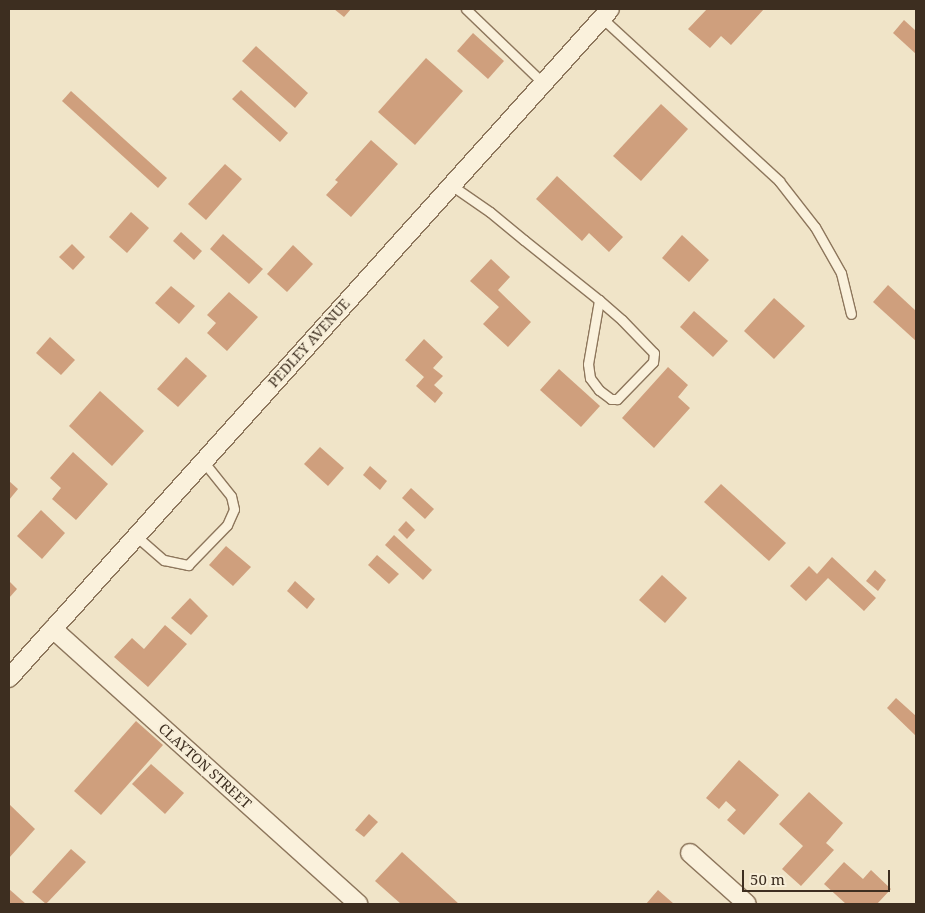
<!DOCTYPE html>
<style>
body{margin:0}
#map{position:relative;width:925px;height:913px;overflow:hidden;background:#f0e4c8;font-family:"Noto Serif",serif}
div>[style]{position:absolute}
[style*='--x']{left:calc(var(--x)*1px);top:calc(var(--y)*1px);width:calc(var(--w)*1px);rotate:calc(var(--a)*1deg)}
.building>*{inset:0;background:#cf9f7d}
.roads{filter:drop-shadow(1px 0 #8d765c) drop-shadow(-1px 0 #8d765c) drop-shadow(0 1px #8d765c) drop-shadow(0 -1px #8d765c)}
.lane>*{height:9px;margin:-4.5px;padding:0 4.5px;transform-origin:4.5px;border-radius:4.5px;background:#faf1dc}
.street>*{height:18px;margin:-9px;padding:0 9px;transform-origin:9px;border-radius:9px;background:#faf1dc}
span{translate:-50% -50%;white-space:nowrap;text-align:center;line-height:1.15;-webkit-text-stroke:4.5px #f7eed8;paint-order:stroke}
.street-label{font-size:14px;color:#3d2e20}
.frame{position:absolute;inset:0;border:10px solid #3d2e20;pointer-events:none}
.scale{position:absolute;left:742px;top:870px;width:148px;height:22px;box-sizing:border-box;border:2px solid #3d2e20;border-top:0;padding-left:6px;font-size:15px;line-height:18px;white-space:nowrap;color:#3d2e20;-webkit-text-stroke:4px #f7eed8;paint-order:stroke}
</style>
<div id="map">
<div class="building">
<div style="clip-path:polygon(334px 9px,351px 9px,344px 17px)"></div>
<div style="clip-path:polygon(707px 9px,764px 9px,731px 45px,721px 36px,710px 48px,688px 29px)"></div>
<div style="clip-path:polygon(904px 20px,916px 31px,916px 54px,893px 33px)"></div>
<div style="clip-path:polygon(473px 33px,504px 61px,488px 79px,457px 51px)"></div>
<div style="clip-path:polygon(256px 46px,308px 93px,295px 108px,242px 61px)"></div>
<div style="clip-path:polygon(426px 58px,463px 91px,415px 145px,378px 112px)"></div>
<div style="clip-path:polygon(241px 90px,288px 133px,280px 142px,232px 99px)"></div>
<div style="clip-path:polygon(71px 91px,167px 178px,158px 188px,62px 101px)"></div>
<div style="clip-path:polygon(661px 104px,688px 129px,641px 181px,613px 156px)"></div>
<div style="clip-path:polygon(371px 140px,398px 164px,351px 217px,326px 195px,338px 182px,335px 180px)"></div>
<div style="clip-path:polygon(225px 164px,242px 179px,206px 220px,188px 204px)"></div>
<div style="clip-path:polygon(557px 176px,623px 237px,609px 252px,589px 233px,582px 241px,536px 199px)"></div>
<div style="clip-path:polygon(131px 212px,149px 228px,127px 253px,109px 237px)"></div>
<div style="clip-path:polygon(181px 232px,202px 251px,194px 260px,173px 241px)"></div>
<div style="clip-path:polygon(223px 234px,263px 269px,249px 284px,210px 249px)"></div>
<div style="clip-path:polygon(682px 235px,709px 260px,689px 282px,662px 258px)"></div>
<div style="clip-path:polygon(72px 244px,85px 257px,73px 270px,59px 257px)"></div>
<div style="clip-path:polygon(293px 245px,313px 264px,287px 292px,267px 274px)"></div>
<div style="clip-path:polygon(491px 259px,510px 277px,498px 290px,531px 322px,508px 347px,483px 324px,499px 307px,470px 281px)"></div>
<div style="clip-path:polygon(888px 285px,916px 311px,916px 341px,873px 302px)"></div>
<div style="clip-path:polygon(171px 286px,195px 306px,179px 324px,155px 303px)"></div>
<div style="clip-path:polygon(229px 292px,258px 317px,227px 351px,207px 333px,216px 323px,207px 315px)"></div>
<div style="clip-path:polygon(774px 298px,805px 326px,774px 359px,744px 331px)"></div>
<div style="clip-path:polygon(694px 311px,728px 341px,713px 357px,680px 327px)"></div>
<div style="clip-path:polygon(50px 337px,75px 360px,61px 375px,36px 353px)"></div>
<div style="clip-path:polygon(424px 339px,443px 357px,433px 368px,443px 376px,434px 385px,443px 393px,435px 403px,416px 386px,424px 377px,405px 360px)"></div>
<div style="clip-path:polygon(186px 357px,207px 376px,178px 407px,157px 389px)"></div>
<div style="clip-path:polygon(668px 367px,688px 385px,678px 397px,690px 408px,654px 448px,622px 418px)"></div>
<div style="clip-path:polygon(559px 369px,600px 406px,581px 427px,540px 390px)"></div>
<div style="clip-path:polygon(100px 391px,144px 431px,112px 466px,69px 426px)"></div>
<div style="clip-path:polygon(320px 447px,344px 468px,328px 486px,304px 464px)"></div>
<div style="clip-path:polygon(73px 452px,108px 484px,76px 520px,52px 499px,61px 488px,50px 478px)"></div>
<div style="clip-path:polygon(370px 466px,387px 481px,380px 490px,363px 475px)"></div>
<div style="clip-path:polygon(9px 481px,18px 489px,9px 500px)"></div>
<div style="clip-path:polygon(721px 484px,786px 543px,769px 561px,704px 502px)"></div>
<div style="clip-path:polygon(411px 488px,434px 509px,425px 519px,402px 498px)"></div>
<div style="clip-path:polygon(41px 510px,65px 533px,42px 559px,17px 536px)"></div>
<div style="clip-path:polygon(406px 521px,415px 530px,407px 539px,398px 530px)"></div>
<div style="clip-path:polygon(394px 535px,432px 570px,423px 580px,385px 545px)"></div>
<div style="clip-path:polygon(226px 546px,251px 567px,233px 586px,209px 565px)"></div>
<div style="clip-path:polygon(377px 555px,399px 574px,389px 584px,368px 565px)"></div>
<div style="clip-path:polygon(832px 557px,876px 598px,864px 611px,828px 578px,806px 601px,790px 586px,809px 566px,817px 574px)"></div>
<div style="clip-path:polygon(875px 570px,886px 580px,878px 591px,866px 581px)"></div>
<div style="clip-path:polygon(662px 575px,687px 598px,665px 623px,639px 600px)"></div>
<div style="clip-path:polygon(9px 581px,17px 589px,9px 598px)"></div>
<div style="clip-path:polygon(295px 581px,315px 599px,307px 609px,287px 591px)"></div>
<div style="clip-path:polygon(190px 598px,208px 616px,191px 635px,171px 618px)"></div>
<div style="clip-path:polygon(165px 625px,187px 644px,148px 687px,114px 657px,132px 638px,144px 649px)"></div>
<div style="clip-path:polygon(896px 698px,916px 716px,916px 736px,887px 708px)"></div>
<div style="clip-path:polygon(136px 721px,163px 745px,101px 815px,74px 791px)"></div>
<div style="clip-path:polygon(739px 760px,779px 795px,744px 835px,727px 820px,736px 810px,726px 801px,719px 809px,706px 798px)"></div>
<div style="clip-path:polygon(151px 764px,184px 793px,165px 814px,132px 784px)"></div>
<div style="clip-path:polygon(809px 792px,843px 823px,826px 843px,834px 850px,801px 886px,782px 869px,803px 846px,779px 824px)"></div>
<div style="clip-path:polygon(9px 804px,35px 829px,9px 858px)"></div>
<div style="clip-path:polygon(369px 814px,378px 822px,364px 837px,355px 830px)"></div>
<div style="clip-path:polygon(71px 849px,86px 862px,46px 904px,32px 892px)"></div>
<div style="clip-path:polygon(402px 852px,459px 904px,401px 904px,375px 881px)"></div>
<div style="clip-path:polygon(844px 862px,863px 879px,871px 870px,891px 889px,877px 904px,846px 904px,824px 884px)"></div>
<div style="clip-path:polygon(9px 889px,26px 904px,9px 904px)"></div>
<div style="clip-path:polygon(658px 890px,674px 904px,646px 904px)"></div>
</div>
<div class="roads">
<div class="lane">
<div style="--x:466;--y:9;--w:107;--a:43.9"></div>
<div style="--x:602;--y:18;--w:241;--a:42.6"></div>
<div style="--x:779;--y:181;--w:58;--a:52"></div>
<div style="--x:815;--y:227;--w:53;--a:60.5"></div>
<div style="--x:841;--y:273;--w:42;--a:76.3"></div>
<div style="--x:451;--y:185;--w:47;--a:34.7"></div>
<div style="--x:490;--y:212;--w:44;--a:39.5"></div>
<div style="--x:524;--y:240;--w:96;--a:38.7"></div>
<div style="--x:599;--y:300;--w:30;--a:41"></div>
<div style="--x:622;--y:320;--w:46;--a:45.9"></div>
<div style="--x:654;--y:353;--w:9;--a:96"></div>
<div style="--x:653;--y:362;--w:52;--a:134.2"></div>
<div style="--x:617;--y:399;--w:6;--a:180"></div>
<div style="--x:611;--y:399;--w:15;--a:-143"></div>
<div style="--x:599;--y:390;--w:15;--a:-127"></div>
<div style="--x:590;--y:378;--w:14;--a:-98"></div>
<div style="--x:588;--y:364;--w:65;--a:-80.2"></div>
<div style="--x:136;--y:536;--w:37;--a:41"></div>
<div style="--x:164;--y:560;--w:25;--a:12"></div>
<div style="--x:188;--y:565;--w:56;--a:-45.7"></div>
<div style="--x:227;--y:525;--w:17;--a:-66"></div>
<div style="--x:234;--y:509;--w:13;--a:-103"></div>
<div style="--x:231;--y:496;--w:45;--a:-128.7"></div>
</div>
<div class="street">
<div style="--x:53;--y:629;--w:411;--a:42"></div>
<div style="--x:9;--y:678;--w:899;--a:-48.06"></div>
<div style="--x:690;--y:853;--w:76;--a:41.8"></div>
</div>
</div>
<div class="street-label">
<span style="left:309px;top:343px;rotate:-48deg">PEDLEY AVENUE</span>
<span style="left:205px;top:766px;rotate:42deg">CLAYTON STREET</span>
</div>
<div class="frame"></div>
<div class="scale">50 m</div>
</div>
